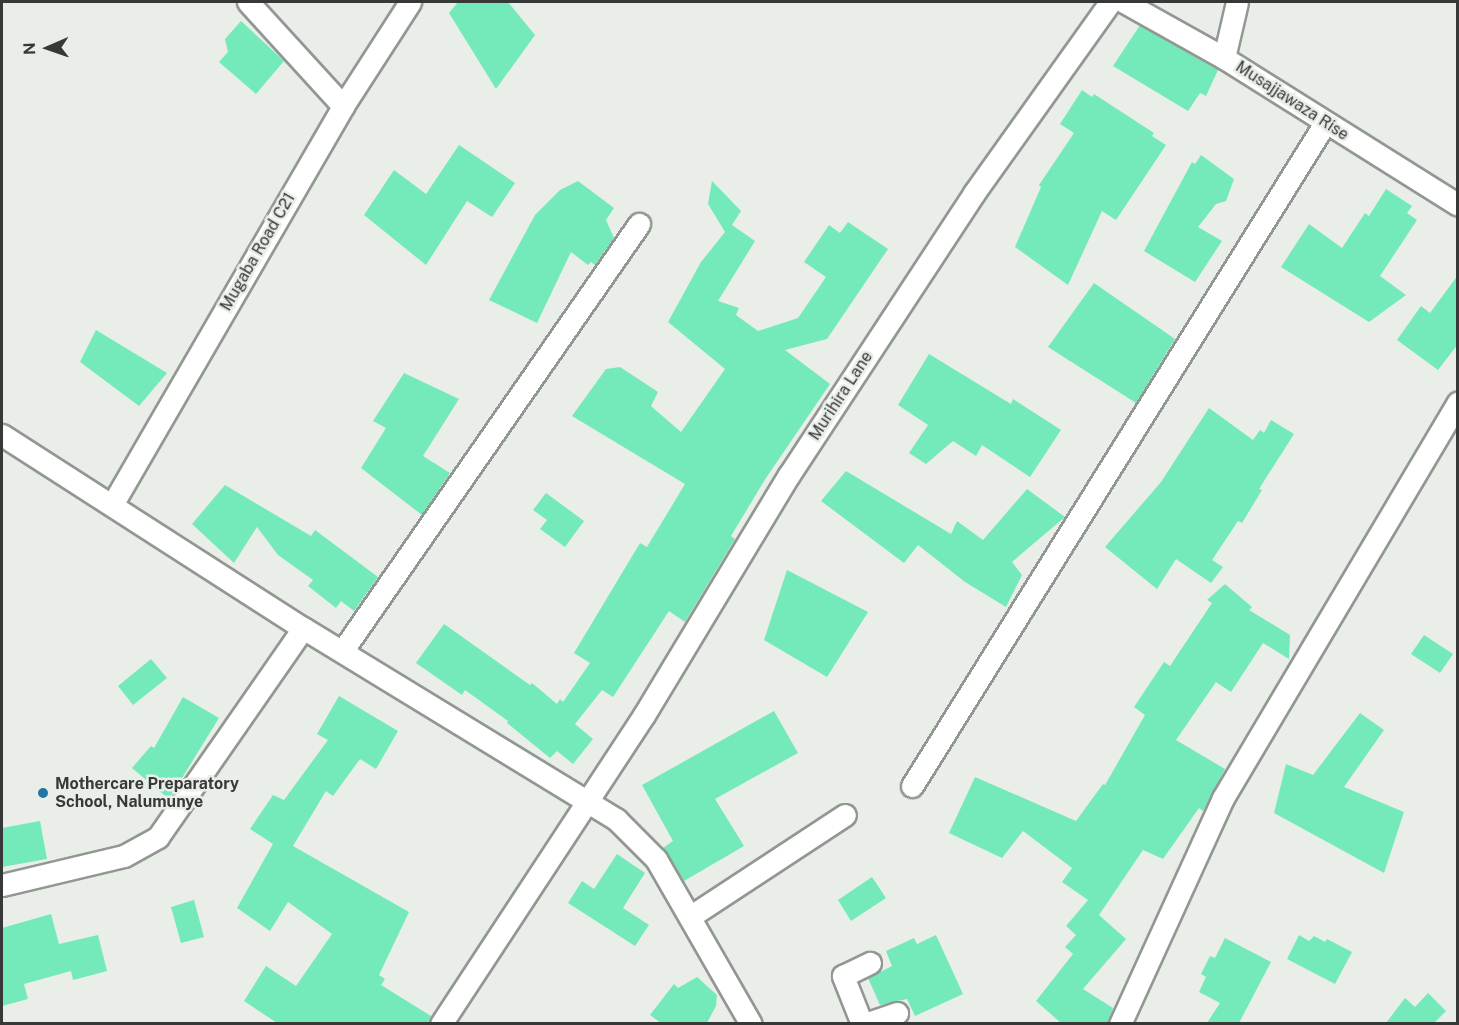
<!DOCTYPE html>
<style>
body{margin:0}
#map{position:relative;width:1459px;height:1025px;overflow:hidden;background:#e9eee9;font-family:"Public Sans",sans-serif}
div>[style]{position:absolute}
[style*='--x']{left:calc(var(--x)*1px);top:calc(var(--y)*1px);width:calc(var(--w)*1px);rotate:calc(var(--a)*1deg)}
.building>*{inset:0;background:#74eaba}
.roads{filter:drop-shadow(2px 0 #939793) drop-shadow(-2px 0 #939793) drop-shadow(0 2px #939793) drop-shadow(0 -2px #939793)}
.minor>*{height:21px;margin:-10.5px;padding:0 10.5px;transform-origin:10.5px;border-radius:10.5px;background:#fff}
.dots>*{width:16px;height:16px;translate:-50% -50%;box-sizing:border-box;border:3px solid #e9eee9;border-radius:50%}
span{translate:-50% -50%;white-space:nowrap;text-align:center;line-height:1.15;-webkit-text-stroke:5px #e9eee9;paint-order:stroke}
.street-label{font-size:16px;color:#373938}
.poi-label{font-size:16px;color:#373938;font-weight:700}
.left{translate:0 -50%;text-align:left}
.frame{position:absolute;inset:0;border:3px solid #373938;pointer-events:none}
.north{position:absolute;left:18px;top:18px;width:60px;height:60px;-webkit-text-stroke:4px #e9eee9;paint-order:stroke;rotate:268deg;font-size:16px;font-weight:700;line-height:24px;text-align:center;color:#373938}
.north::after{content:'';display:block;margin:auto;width:21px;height:27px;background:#373938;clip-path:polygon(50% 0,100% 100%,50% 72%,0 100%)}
</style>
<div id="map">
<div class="building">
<div style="clip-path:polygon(458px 2px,508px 2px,535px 35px,496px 89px,449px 13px)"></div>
<div style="clip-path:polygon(241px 21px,284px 61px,256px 94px,219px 62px,228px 52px,225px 39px)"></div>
<div style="clip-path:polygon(1140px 25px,1218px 70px,1206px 96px,1200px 93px,1188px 111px,1113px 66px)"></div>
<div style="clip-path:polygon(1082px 90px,1092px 97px,1094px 94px,1154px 133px,1152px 136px,1166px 145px,1116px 220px,1102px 211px,1068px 285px,1015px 247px,1041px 187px,1039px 185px,1074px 133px,1060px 124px)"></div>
<div style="clip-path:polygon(459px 145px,515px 183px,492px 217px,467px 201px,426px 265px,364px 215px,394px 170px,426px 194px)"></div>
<div style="clip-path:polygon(1201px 155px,1234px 179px,1226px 201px,1216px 204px,1198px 227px,1222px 241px,1195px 282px,1144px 251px,1192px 162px,1195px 164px)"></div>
<div style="clip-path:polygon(578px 181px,614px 208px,606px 220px,614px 238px,595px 265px,591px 262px,588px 265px,571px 252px,537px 323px,489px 300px,535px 215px,560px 190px)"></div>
<div style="clip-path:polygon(712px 181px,741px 211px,732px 225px,755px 241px,718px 301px,739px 308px,736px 315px,758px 331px,798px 318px,826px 277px,804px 262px,829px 225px,840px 233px,848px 222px,888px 249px,827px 339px,785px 350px,830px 384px,766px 478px,731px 536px,735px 539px,685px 622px,669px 611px,613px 697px,602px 690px,575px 724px,593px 739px,573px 764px,557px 751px,550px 758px,507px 723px,508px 721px,465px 690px,462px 695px,416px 663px,444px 624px,530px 685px,532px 683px,557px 704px,560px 699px,563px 702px,590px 663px,574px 653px,640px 543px,647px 547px,685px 484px,572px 416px,606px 369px,620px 367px,658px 392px,651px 406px,681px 432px,725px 369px,668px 322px,701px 262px,725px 232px,708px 204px)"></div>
<div style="clip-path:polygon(1386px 189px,1412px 206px,1407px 213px,1417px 220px,1380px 276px,1406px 295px,1369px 322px,1281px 267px,1309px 224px,1342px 248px,1365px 213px,1369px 216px)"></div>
<div style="clip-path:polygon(1458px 275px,1458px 344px,1438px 370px,1397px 340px,1421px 306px,1430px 313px)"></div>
<div style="clip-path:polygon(1094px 283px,1175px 339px,1136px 403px,1048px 347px)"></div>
<div style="clip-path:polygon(96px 330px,167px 373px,139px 406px,80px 362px)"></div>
<div style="clip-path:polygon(929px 354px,1011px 404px,1013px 399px,1061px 430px,1030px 477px,982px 445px,976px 456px,953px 441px,926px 464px,909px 453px,928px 425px,898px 405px)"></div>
<div style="clip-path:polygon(404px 373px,459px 399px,423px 456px,450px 473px,422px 515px,361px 468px,386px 428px,373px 421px)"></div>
<div style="clip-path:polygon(1209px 408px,1253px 440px,1260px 430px,1264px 433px,1271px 420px,1294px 434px,1259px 489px,1262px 490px,1242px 523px,1238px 521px,1212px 560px,1223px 567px,1211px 583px,1176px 559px,1157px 589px,1105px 547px,1161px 482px)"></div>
<div style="clip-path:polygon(846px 471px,951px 534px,957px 521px,983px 540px,1027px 489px,1065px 517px,1012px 562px,1022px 575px,1006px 607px,965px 582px,918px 545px,904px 563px,821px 501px)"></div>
<div style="clip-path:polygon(225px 485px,311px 536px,315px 530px,378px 577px,354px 611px,341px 601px,336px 608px,308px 586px,313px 580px,278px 555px,257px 527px,234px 563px,192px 524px)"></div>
<div style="clip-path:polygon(546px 493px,584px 521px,565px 547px,540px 529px,547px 520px,533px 510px)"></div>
<div style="clip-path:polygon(787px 570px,868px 612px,827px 677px,764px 640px)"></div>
<div style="clip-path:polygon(1225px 584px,1252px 607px,1249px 610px,1290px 635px,1289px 659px,1263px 643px,1231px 692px,1216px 682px,1176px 740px,1225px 769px,1203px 811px,1199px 808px,1163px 859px,1143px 850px,1099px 915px,1126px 939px,1083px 989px,1113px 1008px,1108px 1023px,1061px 1023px,1036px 1001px,1073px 954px,1065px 947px,1076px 935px,1066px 926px,1088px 900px,1062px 882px,1072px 868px,1023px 831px,1002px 858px,949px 833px,975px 777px,1076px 821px,1103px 784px,1105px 785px,1145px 715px,1134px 707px,1164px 662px,1170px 666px,1212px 603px,1207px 600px)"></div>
<div style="clip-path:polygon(1424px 635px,1453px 654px,1440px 673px,1411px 654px)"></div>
<div style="clip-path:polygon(151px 659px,167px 678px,133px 705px,118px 686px)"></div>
<div style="clip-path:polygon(339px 696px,398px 731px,376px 769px,360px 759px,333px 796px,326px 791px,293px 846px,409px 912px,379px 975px,385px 979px,381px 985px,431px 1016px,428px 1023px,277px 1023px,244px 1001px,266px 966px,296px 986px,332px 934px,288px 902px,270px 931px,237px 908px,273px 844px,250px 829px,273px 795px,284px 800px,328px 740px,317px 734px)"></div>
<div style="clip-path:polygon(183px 697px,219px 718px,169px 799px,132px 768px,151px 746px,154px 748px)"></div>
<div style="clip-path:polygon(774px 711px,798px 753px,715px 799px,744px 846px,684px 881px,663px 848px,673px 841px,642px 785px)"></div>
<div style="clip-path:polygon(1360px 713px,1384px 730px,1344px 787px,1404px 812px,1384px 873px,1274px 813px,1286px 764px,1313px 775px)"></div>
<div style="clip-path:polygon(40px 821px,47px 859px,2px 867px,2px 828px)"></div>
<div style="clip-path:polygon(617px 854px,645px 873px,623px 908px,649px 925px,635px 946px,568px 903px,582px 881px,594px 889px)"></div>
<div style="clip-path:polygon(872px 877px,886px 898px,851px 921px,838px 900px)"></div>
<div style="clip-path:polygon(194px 900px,204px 937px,181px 943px,171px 907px)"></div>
<div style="clip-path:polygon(51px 914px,59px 944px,98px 935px,107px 971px,73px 980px,71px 971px,24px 984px,28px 999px,2px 1006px,2px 928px)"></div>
<div style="clip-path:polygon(936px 935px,963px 994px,915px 1016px,907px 999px,880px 1005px,868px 978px,892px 966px,886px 951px,914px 938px,917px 944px)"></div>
<div style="clip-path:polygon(1299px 935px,1309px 941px,1314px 936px,1325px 942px,1327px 939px,1352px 952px,1335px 984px,1287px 959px)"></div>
<div style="clip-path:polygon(1225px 938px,1271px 962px,1239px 1023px,1207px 1023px,1220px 1003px,1199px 992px,1206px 977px,1201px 974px,1210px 956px,1215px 958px)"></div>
<div style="clip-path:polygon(697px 977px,717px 995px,716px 1006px,707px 1023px,661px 1023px,650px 1015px,674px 984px,678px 988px)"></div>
<div style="clip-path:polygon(1428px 993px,1446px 1011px,1434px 1023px,1386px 1023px,1405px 998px,1415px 1007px)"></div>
</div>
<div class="roads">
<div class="minor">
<div style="--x:248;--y:2;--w:141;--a:47.6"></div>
<div style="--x:1124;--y:2;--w:115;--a:29.2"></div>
<div style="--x:1224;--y:58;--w:276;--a:32.1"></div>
<div style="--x:1224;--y:58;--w:57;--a:-76.9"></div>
<div style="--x:2;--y:435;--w:358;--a:32.7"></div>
<div style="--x:303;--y:628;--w:367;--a:31.4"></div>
<div style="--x:616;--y:819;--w:57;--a:45"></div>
<div style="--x:656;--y:859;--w:190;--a:60.1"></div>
<div style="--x:112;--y:505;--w:461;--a:-59.9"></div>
<div style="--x:343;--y:106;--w:124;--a:-57.2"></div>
<div style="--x:343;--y:650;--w:519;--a:-55.21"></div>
<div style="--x:912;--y:786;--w:781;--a:-58.08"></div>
<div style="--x:2;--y:885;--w:125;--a:-13.4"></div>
<div style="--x:124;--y:856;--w:39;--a:-29"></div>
<div style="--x:158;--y:837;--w:254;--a:-55.2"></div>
<div style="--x:691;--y:916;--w:184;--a:-33.3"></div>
<div style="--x:441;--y:1024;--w:370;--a:-56.7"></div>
<div style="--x:644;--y:715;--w:280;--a:-58.9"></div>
<div style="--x:789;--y:475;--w:337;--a:-56.7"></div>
<div style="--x:974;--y:193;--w:234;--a:-54.5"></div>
<div style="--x:862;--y:1024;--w:52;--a:-111.6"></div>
<div style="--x:843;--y:976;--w:30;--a:-26"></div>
<div style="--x:865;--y:1024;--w:34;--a:-19"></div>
<div style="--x:1120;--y:1024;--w:248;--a:-65.5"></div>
<div style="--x:1223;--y:798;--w:460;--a:-59.3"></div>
</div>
</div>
<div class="dots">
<div style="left:43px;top:793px;background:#2375a6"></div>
</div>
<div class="street-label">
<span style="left:1292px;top:101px;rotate:33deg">Musajjawaza Rise</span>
<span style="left:258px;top:252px;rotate:-60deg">Mugaba Road C21</span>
<span style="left:841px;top:396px;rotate:-57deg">Murihira Lane</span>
</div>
<div class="poi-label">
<span class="left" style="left:55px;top:793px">Mothercare Preparatory<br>School, Nalumunye</span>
</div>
<div class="frame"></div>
<div class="north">N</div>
</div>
